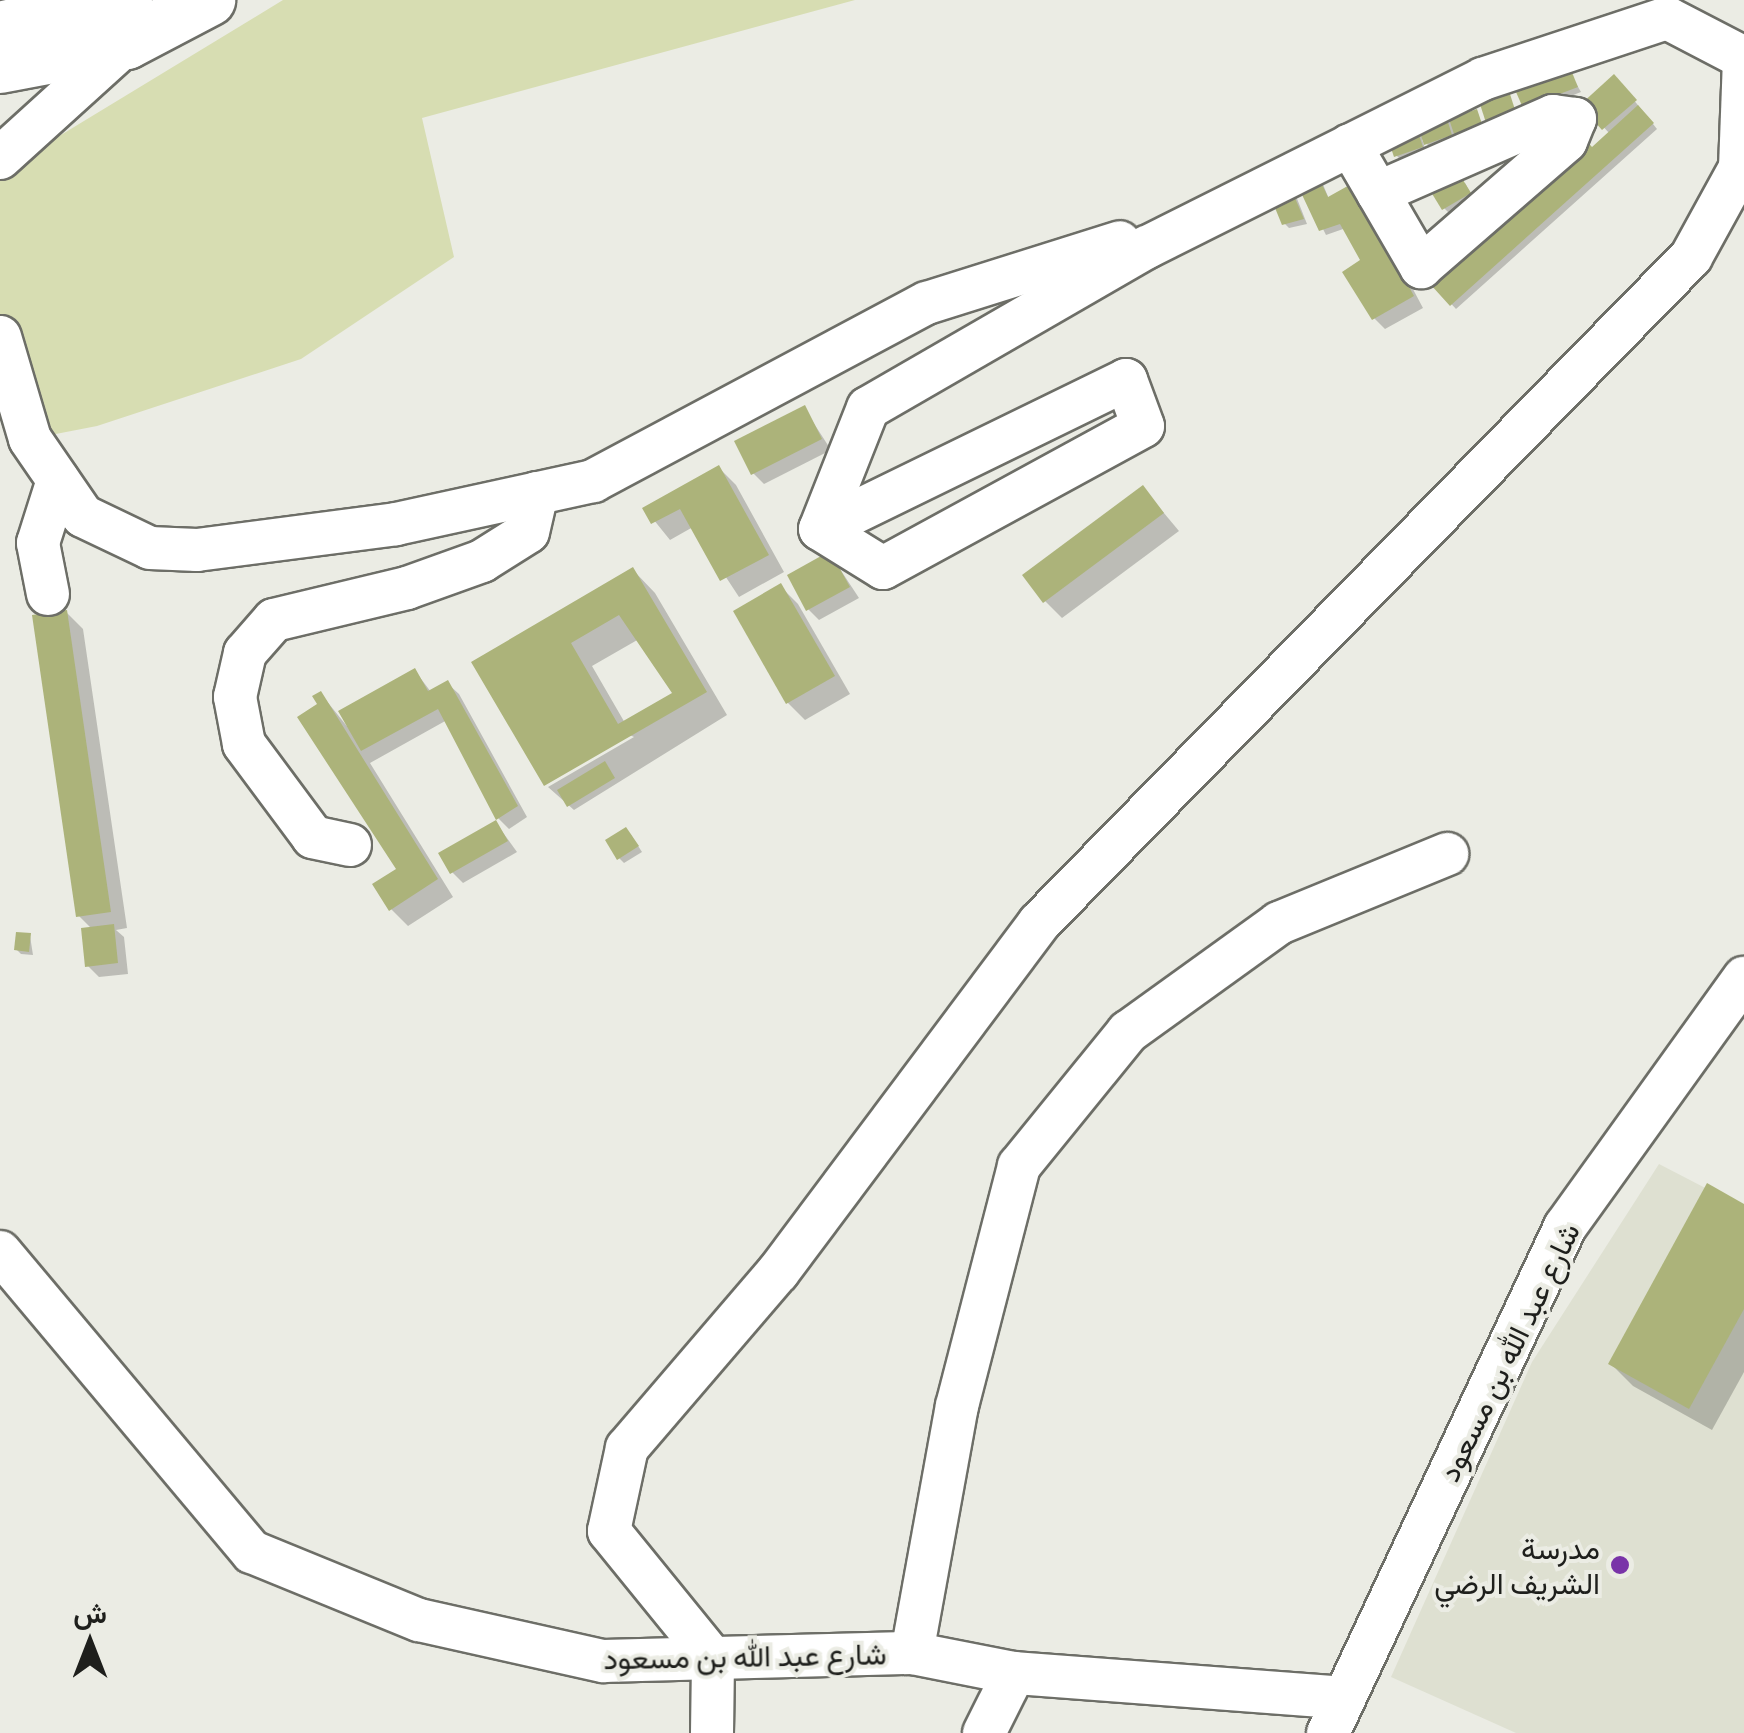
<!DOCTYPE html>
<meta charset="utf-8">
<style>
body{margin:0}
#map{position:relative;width:1744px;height:1733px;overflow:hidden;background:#ebece4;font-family:"Titillium Web",Vazirmatn,sans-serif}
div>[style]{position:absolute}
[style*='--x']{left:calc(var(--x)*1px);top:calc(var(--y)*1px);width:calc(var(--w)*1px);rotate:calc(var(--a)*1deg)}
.built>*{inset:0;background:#dee0d1}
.green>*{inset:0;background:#d7ddb2}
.shadow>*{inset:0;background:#0003}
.building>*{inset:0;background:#acb37a}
.roads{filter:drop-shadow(2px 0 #6d6e67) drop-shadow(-2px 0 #6d6e67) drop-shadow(0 2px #6d6e67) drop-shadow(0 -2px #6d6e67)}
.minor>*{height:42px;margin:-21px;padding:0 21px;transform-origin:21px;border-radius:21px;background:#fff}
.major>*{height:52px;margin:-26px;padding:0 26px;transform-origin:26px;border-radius:26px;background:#fff}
.dots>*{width:28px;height:28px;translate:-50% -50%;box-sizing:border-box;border:5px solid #ebece4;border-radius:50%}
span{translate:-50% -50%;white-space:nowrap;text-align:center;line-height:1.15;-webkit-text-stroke:8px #ebece4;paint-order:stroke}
.street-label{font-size:30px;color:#1e1f1c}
.poi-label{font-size:30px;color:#1e1f1c}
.right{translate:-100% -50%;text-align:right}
.north{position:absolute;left:40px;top:1593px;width:100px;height:100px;-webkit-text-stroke:8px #ebece4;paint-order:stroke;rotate:0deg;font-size:28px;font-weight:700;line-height:40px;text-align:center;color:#1e1f1c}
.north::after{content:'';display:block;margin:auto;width:35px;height:45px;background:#1e1f1c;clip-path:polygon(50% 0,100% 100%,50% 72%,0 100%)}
</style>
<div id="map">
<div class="built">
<div style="clip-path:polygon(1659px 1164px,1744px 1208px,1744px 1733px,1516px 1733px,1391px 1677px,1532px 1362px)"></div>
</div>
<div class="green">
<div style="clip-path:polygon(283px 0,855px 0,422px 118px,454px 257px,301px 359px,97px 426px,30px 439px,0 349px,0 172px)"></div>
</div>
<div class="shadow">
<div style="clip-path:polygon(1570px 73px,1581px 92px,1530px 112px)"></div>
<div style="clip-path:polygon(1625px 89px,1657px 129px,1456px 309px,1434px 285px,1610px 134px,1583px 105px)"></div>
<div style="clip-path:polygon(1476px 112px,1485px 129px,1431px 148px,1422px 139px,1426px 152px,1401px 160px,1396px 155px,1390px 138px)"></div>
<div style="clip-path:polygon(1322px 182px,1329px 199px,1364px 197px,1423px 308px,1385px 329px,1374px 318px,1363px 261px,1346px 228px,1326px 235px,1301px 185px)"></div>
<div style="clip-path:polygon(1465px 183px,1474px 199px,1449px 213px,1444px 208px)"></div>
<div style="clip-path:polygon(1294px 191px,1307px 224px,1289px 228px,1284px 223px)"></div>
<div style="clip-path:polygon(804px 408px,831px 450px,764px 484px,753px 473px)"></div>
<div style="clip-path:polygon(719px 468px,736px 485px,784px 572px,739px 597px,693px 527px,670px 540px,645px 509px)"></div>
<div style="clip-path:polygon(1143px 488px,1179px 531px,1062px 618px,1045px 601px)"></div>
<div style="clip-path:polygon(830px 554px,859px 598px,819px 620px,808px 609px)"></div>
<div style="clip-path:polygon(evenodd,633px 570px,655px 593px,727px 715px,574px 810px,548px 787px,634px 737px,474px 663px,633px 570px,639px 639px,676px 694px,625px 723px,592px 666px,639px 639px)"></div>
<div style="clip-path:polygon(781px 587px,798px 604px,850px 694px,805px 720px,788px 703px,736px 612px)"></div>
<div style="clip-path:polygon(66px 612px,83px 629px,127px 928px,116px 930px,124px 937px,128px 974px,99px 977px,88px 966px,92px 929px,79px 916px)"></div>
<div style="clip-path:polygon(415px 671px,431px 692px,448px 684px,459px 694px,527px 817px,509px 829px,498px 818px,447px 720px,370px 763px,453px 897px,408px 926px,391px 909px,399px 870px,321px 704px,321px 694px,350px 730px)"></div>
<div style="clip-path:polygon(496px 823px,517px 852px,463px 883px,452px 872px)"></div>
<div style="clip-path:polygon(631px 835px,642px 852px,624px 863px,619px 858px)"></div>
<div style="clip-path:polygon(30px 936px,33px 955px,21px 954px,16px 949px)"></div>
<div style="clip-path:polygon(1744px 1206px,1744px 1372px,1712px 1430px,1633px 1386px,1611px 1364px)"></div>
</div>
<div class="building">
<div style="clip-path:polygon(1571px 70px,1578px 87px,1523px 108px,1516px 92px)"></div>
<div style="clip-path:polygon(1614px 74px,1637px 100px,1602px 130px,1580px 105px)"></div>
<div style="clip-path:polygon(1510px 94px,1516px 113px,1486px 123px,1480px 104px)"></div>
<div style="clip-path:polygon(1638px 105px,1654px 123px,1450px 306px,1431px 285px,1583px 137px,1592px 147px)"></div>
<div style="clip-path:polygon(1477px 109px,1482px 124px,1454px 134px,1449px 119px)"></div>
<div style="clip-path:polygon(1447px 119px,1452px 135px,1424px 145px,1419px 129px)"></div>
<div style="clip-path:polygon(1416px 126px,1423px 147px,1394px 157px,1387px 136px)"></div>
<div style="clip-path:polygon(1317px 174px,1328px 197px,1353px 183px,1414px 296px,1372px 320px,1342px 272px,1360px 260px,1340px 224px,1319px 231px,1297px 184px)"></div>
<div style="clip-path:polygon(1460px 175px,1471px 193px,1442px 210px,1431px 192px)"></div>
<div style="clip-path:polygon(1289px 184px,1304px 219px,1282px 225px,1269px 193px)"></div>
<div style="clip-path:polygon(805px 405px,822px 439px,751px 475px,734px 441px)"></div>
<div style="clip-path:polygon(719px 465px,769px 555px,720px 581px,680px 509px,651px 524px,642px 508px)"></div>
<div style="clip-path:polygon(1143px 485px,1164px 513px,1043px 603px,1022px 575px)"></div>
<div style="clip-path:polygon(830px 551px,850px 587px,806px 611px,787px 575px)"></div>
<div style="clip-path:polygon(evenodd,633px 567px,707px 692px,544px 786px,471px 662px,633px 567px,619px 615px,672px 693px,618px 724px,571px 643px,619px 615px)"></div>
<div style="clip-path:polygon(781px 583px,835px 676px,786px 704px,733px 611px)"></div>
<div style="clip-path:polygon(67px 610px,111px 912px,76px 917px,32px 615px)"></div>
<div style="clip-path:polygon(415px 668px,428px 691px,448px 680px,518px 806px,496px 820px,508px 841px,450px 874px,438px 853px,496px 820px,438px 709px,361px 751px,338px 711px)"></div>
<div style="clip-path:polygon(321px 691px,438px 879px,389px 911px,372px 884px,396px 869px,297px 717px,317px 704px,312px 696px)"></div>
<div style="clip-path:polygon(605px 761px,615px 778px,567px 807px,557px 790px)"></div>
<div style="clip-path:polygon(626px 827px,639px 846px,617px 860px,605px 840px)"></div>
<div style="clip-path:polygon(114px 924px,118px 963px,85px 967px,81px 928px)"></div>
<div style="clip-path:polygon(16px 932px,31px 933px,29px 952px,14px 950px)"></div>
<div style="clip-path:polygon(1707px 1183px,1744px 1204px,1744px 1309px,1689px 1409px,1608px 1364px)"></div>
</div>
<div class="roads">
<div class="minor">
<div style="--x:1350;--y:145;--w:56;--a:59.7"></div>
<div style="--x:1378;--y:193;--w:86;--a:59.8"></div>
<div style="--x:1421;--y:267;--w:192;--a:-41"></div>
<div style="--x:1566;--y:141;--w:24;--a:-68"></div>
<div style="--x:1575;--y:119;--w:22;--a:-172"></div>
<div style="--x:1553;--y:116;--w:191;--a:156.3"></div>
<div style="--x:0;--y:158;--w:171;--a:-42.2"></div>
<div style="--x:0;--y:337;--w:106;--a:73.6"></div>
<div style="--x:30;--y:439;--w:93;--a:55.5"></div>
<div style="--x:83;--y:516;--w:74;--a:25.5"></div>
<div style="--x:150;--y:548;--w:47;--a:2.4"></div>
<div style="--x:197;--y:550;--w:201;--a:-7.4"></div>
<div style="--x:396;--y:524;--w:202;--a:-12.3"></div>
<div style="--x:593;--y:481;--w:378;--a:-28.1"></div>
<div style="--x:927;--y:303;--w:202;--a:-17.5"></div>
<div style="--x:48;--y:594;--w:52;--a:-101.1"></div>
<div style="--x:38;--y:543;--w:66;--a:-72.4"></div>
<div style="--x:350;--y:845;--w:38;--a:-168"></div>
<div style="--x:313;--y:837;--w:116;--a:-126.6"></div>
<div style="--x:244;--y:744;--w:48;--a:-100.8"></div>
<div style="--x:235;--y:697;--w:45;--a:-77.2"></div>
<div style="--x:245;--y:653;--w:44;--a:-48.7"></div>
<div style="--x:274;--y:620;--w:137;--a:-13.5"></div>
<div style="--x:407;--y:588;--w:80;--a:-19.8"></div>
<div style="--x:482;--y:561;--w:54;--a:-32.2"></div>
<div style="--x:528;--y:532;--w:40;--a:-77"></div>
<div style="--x:0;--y:1252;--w:392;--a:50"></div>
<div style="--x:252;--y:1552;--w:180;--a:22.2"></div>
<div style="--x:419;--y:1620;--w:189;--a:12.6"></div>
<div style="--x:603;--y:1661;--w:309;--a:-1.5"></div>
<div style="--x:912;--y:1653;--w:104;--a:11.1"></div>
<div style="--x:1014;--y:1673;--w:331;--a:4.3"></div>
<div style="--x:912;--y:1653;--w:251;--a:-79.7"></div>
<div style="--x:957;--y:1406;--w:248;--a:-75.5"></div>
<div style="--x:1019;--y:1166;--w:173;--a:-50.9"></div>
<div style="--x:1128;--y:1032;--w:186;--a:-35.8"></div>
<div style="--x:1279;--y:923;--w:182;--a:-22.3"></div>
<div style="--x:712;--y:1733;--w:74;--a:-89.2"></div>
<div style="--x:713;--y:1659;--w:165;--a:-129.1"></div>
<div style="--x:609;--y:1531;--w:85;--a:-77.8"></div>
<div style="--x:627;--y:1448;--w:232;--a:-49.4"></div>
<div style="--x:778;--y:1272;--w:436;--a:-53.2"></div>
<div style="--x:1039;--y:923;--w:932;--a:-45.61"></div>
<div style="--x:1691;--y:257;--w:102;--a:-61.2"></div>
<div style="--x:1740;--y:168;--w:110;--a:-87.9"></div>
<div style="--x:1744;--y:58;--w:87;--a:-152.5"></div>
<div style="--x:1667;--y:18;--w:194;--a:161.7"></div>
<div style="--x:1483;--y:79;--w:376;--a:153.4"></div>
<div style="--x:1147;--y:247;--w:322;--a:150"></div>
<div style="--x:868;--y:408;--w:130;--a:111.6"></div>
<div style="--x:820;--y:529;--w:74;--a:31.8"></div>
<div style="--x:883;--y:568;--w:296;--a:-28.6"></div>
<div style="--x:1143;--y:426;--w:49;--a:-110.3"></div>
<div style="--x:1126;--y:380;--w:340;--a:154"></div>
<div style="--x:984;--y:1733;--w:67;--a:-63.4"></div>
<div style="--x:1328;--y:1733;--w:559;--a:-64.9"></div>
<div style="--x:1565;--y:1227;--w:307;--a:-54.3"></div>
</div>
<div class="major">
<div style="--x:0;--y:28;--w:129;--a:-12.5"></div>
<div style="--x:0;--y:67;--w:129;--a:-10.7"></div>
<div style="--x:127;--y:43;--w:93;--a:-27.7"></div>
</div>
</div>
<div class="dots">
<div style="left:1620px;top:1565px;background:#7934a8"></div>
</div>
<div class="street-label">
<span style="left:1509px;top:1352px;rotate:-64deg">شارع عبد الله بن مسعود</span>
<span style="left:745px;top:1656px;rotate:-1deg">شارع عبد الله بن مسعود</span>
</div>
<div class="poi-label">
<span class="right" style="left:1600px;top:1565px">مدرسة<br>الشريف الرضي</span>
</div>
<div class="north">ش</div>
</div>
